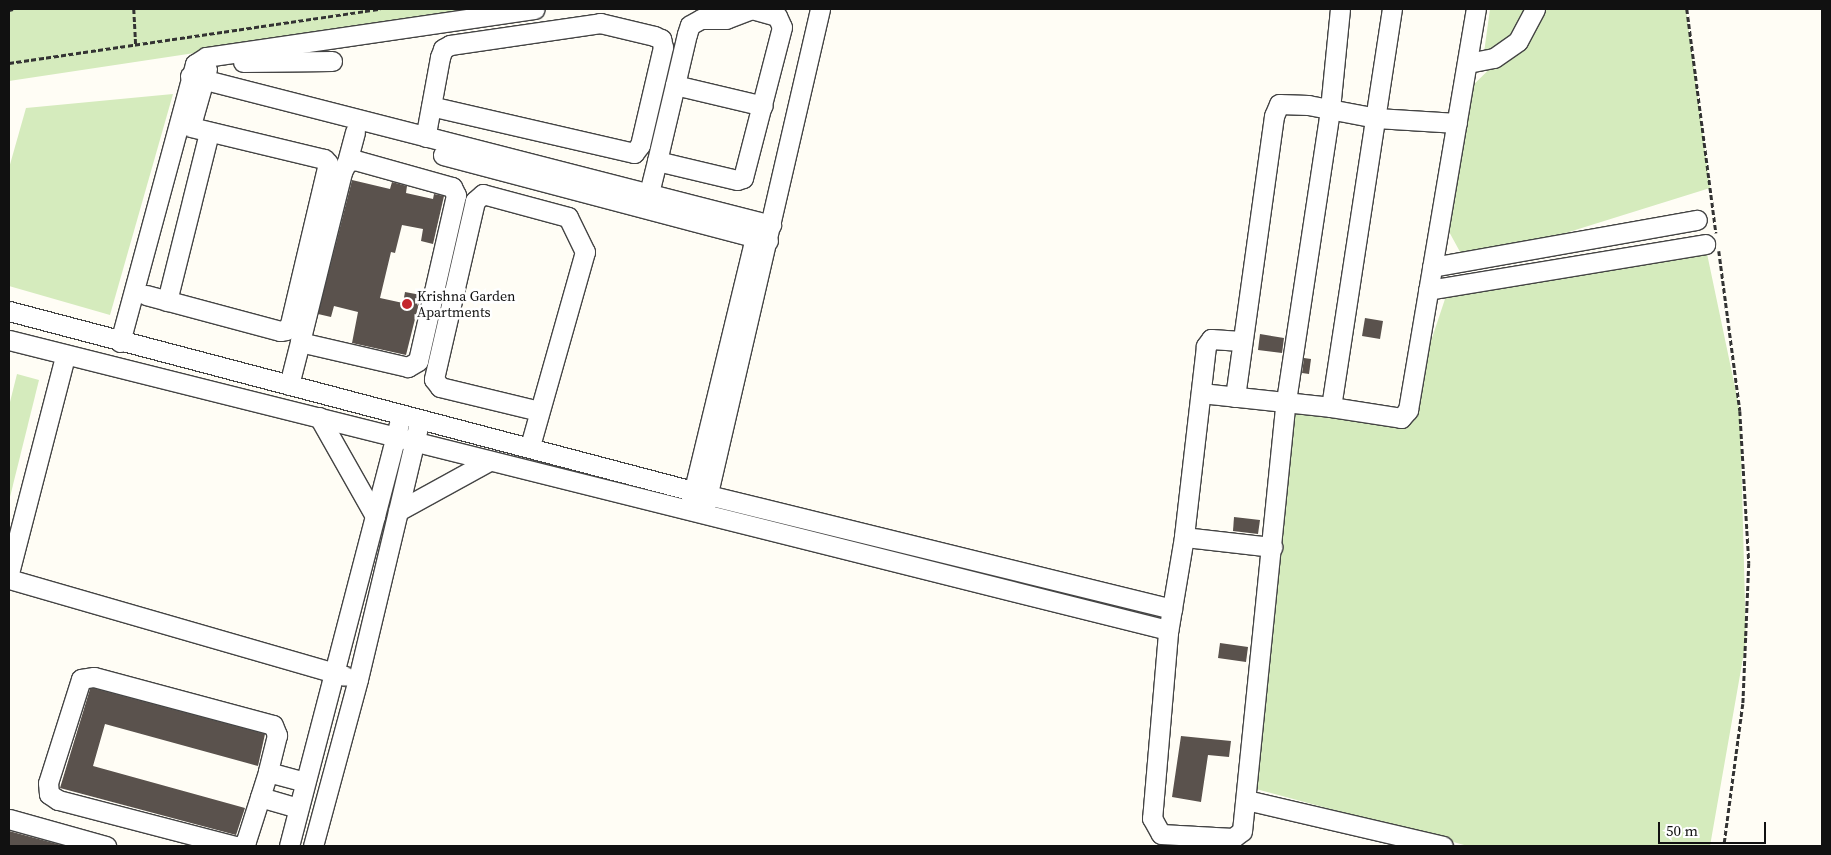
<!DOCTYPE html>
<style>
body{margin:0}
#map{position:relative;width:1831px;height:855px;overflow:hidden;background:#fffdf5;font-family:"Source Serif 4",serif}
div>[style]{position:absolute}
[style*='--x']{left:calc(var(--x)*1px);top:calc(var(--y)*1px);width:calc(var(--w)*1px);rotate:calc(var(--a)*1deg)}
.green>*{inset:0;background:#d5ebbd}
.building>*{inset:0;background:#5a524d}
.path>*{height:2.5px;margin-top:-1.25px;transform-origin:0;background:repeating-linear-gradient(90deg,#333 0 5px,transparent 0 7.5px)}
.roads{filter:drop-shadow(1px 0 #444) drop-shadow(-1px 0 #444) drop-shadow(0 1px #444) drop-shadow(0 -1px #444)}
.minor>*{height:19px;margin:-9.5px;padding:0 9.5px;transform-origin:9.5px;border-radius:9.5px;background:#fff}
.dots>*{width:14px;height:14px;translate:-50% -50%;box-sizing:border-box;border:2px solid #fff;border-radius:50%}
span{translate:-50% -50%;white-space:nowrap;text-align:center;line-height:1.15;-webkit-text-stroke:5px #fff;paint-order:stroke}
.poi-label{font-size:14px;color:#111}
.left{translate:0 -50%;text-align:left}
.frame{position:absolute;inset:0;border:10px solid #111;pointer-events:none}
.scale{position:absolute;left:1658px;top:822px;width:108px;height:22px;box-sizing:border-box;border:2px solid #111;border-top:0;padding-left:6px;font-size:15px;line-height:18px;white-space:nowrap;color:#111;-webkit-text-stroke:4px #fff;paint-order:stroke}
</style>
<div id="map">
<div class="green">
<div style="clip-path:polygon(9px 9px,488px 9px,9px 81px)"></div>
<div style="clip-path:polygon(1490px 9px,1534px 9px,1529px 21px,1483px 60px)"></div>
<div style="clip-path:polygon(1538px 9px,1686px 9px,1710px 188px,1489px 257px,1465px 261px,1441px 217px,1462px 96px,1518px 41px)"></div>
<div style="clip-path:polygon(173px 94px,110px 315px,9px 286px,9px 168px,26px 108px)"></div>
<div style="clip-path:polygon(1705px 244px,1740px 411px,1746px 641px,1710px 846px,1468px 846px,1256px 789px,1286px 401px,1408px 410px,1449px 287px)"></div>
<div style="clip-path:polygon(17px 374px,39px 380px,9px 501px,9px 406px)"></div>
</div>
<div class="building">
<div style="clip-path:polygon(352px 180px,390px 189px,392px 182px,407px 186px,406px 193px,433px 199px,434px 194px,444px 196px,433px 244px,421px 241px,423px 229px,402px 225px,395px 253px,391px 252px,380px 298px,403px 303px,405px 292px,421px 295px,406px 355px,352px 343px,358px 312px,334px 306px,331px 317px,318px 314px)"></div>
<div style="clip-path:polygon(1365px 318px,1383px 321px,1380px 339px,1362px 336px)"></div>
<div style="clip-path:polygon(1260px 334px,1284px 338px,1282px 353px,1258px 350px)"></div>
<div style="clip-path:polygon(1304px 358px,1311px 359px,1309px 374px,1302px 373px)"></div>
<div style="clip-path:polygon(1234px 517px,1260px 520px,1258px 534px,1233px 531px)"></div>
<div style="clip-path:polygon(1220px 643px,1248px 647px,1246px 662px,1218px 658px)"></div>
<div style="clip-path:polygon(93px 688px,265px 734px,258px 766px,105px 724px,93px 766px,245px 808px,236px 835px,60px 788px,90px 689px)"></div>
<div style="clip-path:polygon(1181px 736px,1231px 741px,1229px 757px,1208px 755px,1201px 802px,1172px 797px)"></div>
<div style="clip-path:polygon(9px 831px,65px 846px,9px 846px)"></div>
</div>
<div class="path">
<div style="--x:134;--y:9;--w:35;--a:87"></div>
<div style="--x:1687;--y:9;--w:226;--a:82.6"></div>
<div style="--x:9;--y:10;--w:4;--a:-14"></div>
<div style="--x:9;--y:63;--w:375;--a:-8.3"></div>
<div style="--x:1719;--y:251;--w:161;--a:82.5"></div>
<div style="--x:1740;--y:411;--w:152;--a:86.6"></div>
<div style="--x:1749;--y:563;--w:141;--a:92.4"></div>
<div style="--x:1743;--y:704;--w:143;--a:97.6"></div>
</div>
<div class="roads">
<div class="minor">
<div style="--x:243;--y:62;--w:89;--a:-0.6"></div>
<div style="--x:1468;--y:63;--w:26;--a:-11"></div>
<div style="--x:1494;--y:58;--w:29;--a:-35"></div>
<div style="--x:1518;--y:41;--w:36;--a:-62"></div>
<div style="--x:190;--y:76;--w:600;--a:14.38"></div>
<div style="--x:675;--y:85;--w:90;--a:13.4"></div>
<div style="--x:191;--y:125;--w:58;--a:-74.1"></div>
<div style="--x:426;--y:137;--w:9;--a:-84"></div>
<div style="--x:427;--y:128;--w:72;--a:-79.6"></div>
<div style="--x:440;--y:57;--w:9;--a:-69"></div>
<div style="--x:443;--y:49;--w:8;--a:-30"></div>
<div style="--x:450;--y:45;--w:152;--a:-8.3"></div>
<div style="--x:600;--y:23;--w:56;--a:13.5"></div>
<div style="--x:654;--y:36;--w:8;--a:23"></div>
<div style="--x:661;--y:39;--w:8;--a:76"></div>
<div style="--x:663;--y:47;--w:101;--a:103.2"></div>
<div style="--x:640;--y:145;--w:10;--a:127"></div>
<div style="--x:634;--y:153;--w:208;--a:-167"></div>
<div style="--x:443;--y:155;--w:336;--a:14.8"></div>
<div style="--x:347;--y:162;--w:31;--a:-75"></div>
<div style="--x:649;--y:193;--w:33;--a:-76"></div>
<div style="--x:657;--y:161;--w:78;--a:-76.7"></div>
<div style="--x:675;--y:85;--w:52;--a:-76.8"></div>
<div style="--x:687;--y:34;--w:9;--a:-72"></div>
<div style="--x:690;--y:25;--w:13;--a:-29"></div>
<div style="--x:701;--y:19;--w:25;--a:0"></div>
<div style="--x:726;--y:19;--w:28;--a:-21"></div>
<div style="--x:752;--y:9;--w:26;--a:16"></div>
<div style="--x:777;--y:16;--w:12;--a:66"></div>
<div style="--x:782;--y:27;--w:156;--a:104.5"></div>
<div style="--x:743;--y:178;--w:6;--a:162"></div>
<div style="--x:737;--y:180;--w:82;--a:-166.6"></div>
<div style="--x:1432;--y:267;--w:269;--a:-10.1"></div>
<div style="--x:1428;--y:290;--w:281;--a:-9.4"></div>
<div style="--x:146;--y:295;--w:139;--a:15"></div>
<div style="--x:280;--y:331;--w:6;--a:-9"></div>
<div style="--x:286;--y:330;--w:7;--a:-56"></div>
<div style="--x:290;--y:324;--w:165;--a:-76.7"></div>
<div style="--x:328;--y:163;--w:6;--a:-135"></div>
<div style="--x:324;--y:159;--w:137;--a:-166.5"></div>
<div style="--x:167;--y:301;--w:174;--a:-76"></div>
<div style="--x:9;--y:311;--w:723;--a:14.75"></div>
<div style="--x:708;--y:495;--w:478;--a:13.8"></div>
<div style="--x:9;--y:340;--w:1195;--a:14.05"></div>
<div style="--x:1241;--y:341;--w:30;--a:-176"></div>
<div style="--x:1211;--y:339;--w:9;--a:126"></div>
<div style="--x:1206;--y:346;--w:192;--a:96.6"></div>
<div style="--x:1184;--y:537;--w:97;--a:99.5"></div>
<div style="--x:1168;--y:633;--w:186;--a:94.9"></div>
<div style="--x:1152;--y:818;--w:18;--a:61"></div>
<div style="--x:1161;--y:834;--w:72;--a:3.2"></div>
<div style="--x:1233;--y:838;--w:11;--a:-38"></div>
<div style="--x:1242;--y:831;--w:432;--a:-84.2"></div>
<div style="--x:1286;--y:401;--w:295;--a:-81.4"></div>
<div style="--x:1330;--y:109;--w:100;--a:-84.3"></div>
<div style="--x:120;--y:342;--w:288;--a:-74.9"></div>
<div style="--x:195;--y:64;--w:13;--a:-32"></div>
<div style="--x:206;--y:57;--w:332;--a:-8.3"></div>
<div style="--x:289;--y:385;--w:44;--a:-75.7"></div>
<div style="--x:300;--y:342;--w:175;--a:-76.1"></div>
<div style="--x:342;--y:172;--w:11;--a:-63"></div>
<div style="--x:347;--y:162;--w:8;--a:-14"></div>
<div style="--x:355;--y:160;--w:101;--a:15.6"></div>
<div style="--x:452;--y:187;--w:9;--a:63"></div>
<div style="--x:456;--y:195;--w:170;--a:102.9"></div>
<div style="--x:418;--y:361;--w:12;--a:149"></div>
<div style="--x:408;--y:367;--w:111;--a:-167"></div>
<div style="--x:1201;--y:393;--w:131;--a:6.1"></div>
<div style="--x:1331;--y:407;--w:403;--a:-81.3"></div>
<div style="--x:1235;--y:397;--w:284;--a:-82.1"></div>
<div style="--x:1274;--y:116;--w:13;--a:-67"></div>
<div style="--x:1279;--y:104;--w:29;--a:2"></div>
<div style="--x:1308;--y:105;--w:69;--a:10.8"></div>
<div style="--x:1376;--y:118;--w:81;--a:3.5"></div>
<div style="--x:1331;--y:407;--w:71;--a:8.9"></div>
<div style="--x:1401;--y:418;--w:11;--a:-49"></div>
<div style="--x:1408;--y:410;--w:407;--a:-80.4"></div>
<div style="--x:319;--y:417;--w:114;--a:60.5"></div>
<div style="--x:530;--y:446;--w:202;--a:-74.2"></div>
<div style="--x:585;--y:252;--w:39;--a:-116"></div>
<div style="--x:568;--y:217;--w:88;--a:-164.9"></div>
<div style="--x:483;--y:194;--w:11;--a:139"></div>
<div style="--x:475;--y:201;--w:183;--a:103"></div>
<div style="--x:434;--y:379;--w:10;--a:53"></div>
<div style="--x:440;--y:387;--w:102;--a:13.6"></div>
<div style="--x:691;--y:502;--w:285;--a:-76.4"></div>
<div style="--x:705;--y:506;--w:510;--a:-76.97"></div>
<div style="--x:398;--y:511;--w:104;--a:-28.8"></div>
<div style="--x:1184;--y:537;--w:89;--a:6.5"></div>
<div style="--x:9;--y:573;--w:224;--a:-75.5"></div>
<div style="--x:9;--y:579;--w:349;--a:16.1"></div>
<div style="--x:268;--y:772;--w:38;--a:15"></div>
<div style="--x:260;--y:797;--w:40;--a:16"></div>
<div style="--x:1246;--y:800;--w:202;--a:13.1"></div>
<div style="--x:9;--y:819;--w:101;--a:15.6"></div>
<div style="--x:235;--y:846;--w:183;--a:-165.4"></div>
<div style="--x:58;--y:800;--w:11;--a:-146"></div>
<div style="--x:49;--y:794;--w:11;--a:-95"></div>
<div style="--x:48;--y:783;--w:109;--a:-72.4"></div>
<div style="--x:81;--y:679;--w:13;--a:-9"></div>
<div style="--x:94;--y:677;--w:185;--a:15"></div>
<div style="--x:273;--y:725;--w:11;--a:68"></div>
<div style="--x:277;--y:735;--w:38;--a:104"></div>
<div style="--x:268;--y:772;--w:72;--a:107.7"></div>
<div style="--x:246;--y:841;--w:7;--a:135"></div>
<div style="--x:289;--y:846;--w:436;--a:-75.4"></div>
<div style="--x:313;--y:846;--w:173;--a:-74.9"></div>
<div style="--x:358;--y:679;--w:258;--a:-76.6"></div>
</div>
</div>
<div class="dots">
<div style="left:407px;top:304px;background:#c4262e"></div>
</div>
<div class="poi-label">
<span class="left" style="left:417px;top:304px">Krishna Garden<br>Apartments</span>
</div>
<div class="frame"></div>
<div class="scale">50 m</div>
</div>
